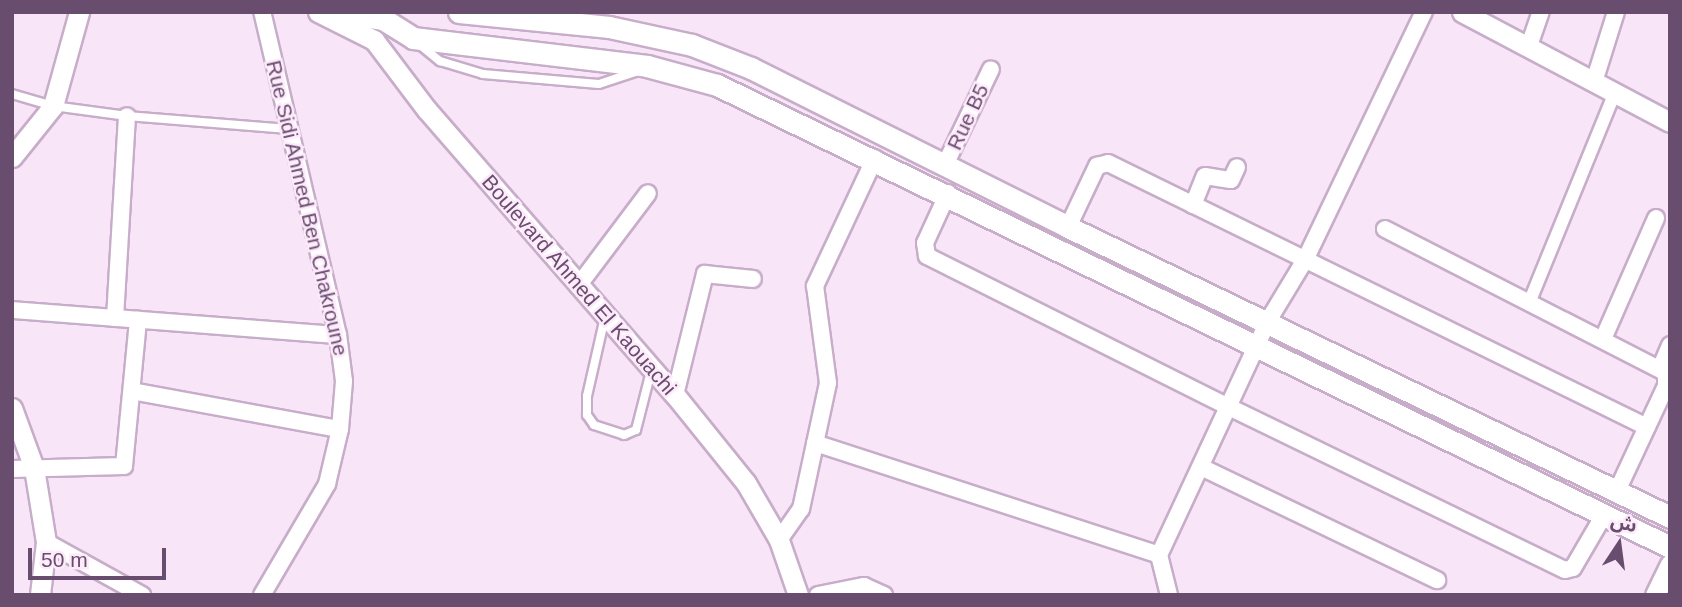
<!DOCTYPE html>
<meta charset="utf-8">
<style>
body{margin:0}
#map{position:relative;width:1682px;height:607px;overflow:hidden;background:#f9e5f8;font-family:Arial,"Noto Sans Arabic",sans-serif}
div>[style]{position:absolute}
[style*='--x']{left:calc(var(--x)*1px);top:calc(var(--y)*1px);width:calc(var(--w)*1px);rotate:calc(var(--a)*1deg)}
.roads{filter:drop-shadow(2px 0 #c7adc9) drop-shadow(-2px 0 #c7adc9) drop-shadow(0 2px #c7adc9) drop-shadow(0 -2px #c7adc9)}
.service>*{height:8px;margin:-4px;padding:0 4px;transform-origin:4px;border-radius:4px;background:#fff}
.pedestrian>*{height:12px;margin:-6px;padding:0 6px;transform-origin:6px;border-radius:6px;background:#fff}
.minor>*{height:16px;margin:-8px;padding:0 8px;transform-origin:8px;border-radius:8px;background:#fff}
.tertiary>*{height:19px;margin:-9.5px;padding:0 9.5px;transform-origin:9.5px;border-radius:9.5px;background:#fff}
.secondary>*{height:21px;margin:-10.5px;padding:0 10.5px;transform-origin:10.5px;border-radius:10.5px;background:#fff}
span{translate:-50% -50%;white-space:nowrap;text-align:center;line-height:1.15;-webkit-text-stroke:5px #fdebfb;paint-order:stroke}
.street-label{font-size:21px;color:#694d6f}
.frame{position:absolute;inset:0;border:14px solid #694d6f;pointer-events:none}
.north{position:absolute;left:1584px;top:509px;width:70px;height:70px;-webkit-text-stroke:5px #fdebfb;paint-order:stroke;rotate:13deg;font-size:19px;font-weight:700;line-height:28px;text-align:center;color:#694d6f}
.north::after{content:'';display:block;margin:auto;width:24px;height:32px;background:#694d6f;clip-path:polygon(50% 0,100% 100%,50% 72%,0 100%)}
.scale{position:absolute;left:28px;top:548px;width:138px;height:32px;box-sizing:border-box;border:4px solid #694d6f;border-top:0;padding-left:9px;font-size:21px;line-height:24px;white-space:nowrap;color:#694d6f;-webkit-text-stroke:5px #fdebfb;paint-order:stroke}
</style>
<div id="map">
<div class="roads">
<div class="service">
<div style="--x:420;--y:45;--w:26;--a:39"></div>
<div style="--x:440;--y:61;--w:45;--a:16.8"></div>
<div style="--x:483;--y:74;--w:116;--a:4.9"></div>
<div style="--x:599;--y:84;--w:44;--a:-18.4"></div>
<div style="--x:12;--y:94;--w:43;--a:16.3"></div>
<div style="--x:53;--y:106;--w:75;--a:7.7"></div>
<div style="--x:127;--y:116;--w:162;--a:4.6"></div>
<div style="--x:605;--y:317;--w:81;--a:102.8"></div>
<div style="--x:587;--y:396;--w:19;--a:90"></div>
<div style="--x:587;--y:415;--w:12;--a:55"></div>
<div style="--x:594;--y:425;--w:32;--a:18"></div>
<div style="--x:624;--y:435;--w:13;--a:-23"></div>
<div style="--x:636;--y:430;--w:61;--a:-75.7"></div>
</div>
<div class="pedestrian">
<div style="--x:1529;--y:303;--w:225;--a:-67.8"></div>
</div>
<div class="minor">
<div style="--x:1529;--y:46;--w:36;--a:-71"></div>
<div style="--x:1594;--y:82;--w:73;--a:-72.6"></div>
<div style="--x:945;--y:165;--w:106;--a:-64.4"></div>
<div style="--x:948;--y:193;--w:55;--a:114.7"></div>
<div style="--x:925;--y:243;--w:13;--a:81"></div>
<div style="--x:927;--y:256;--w:338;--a:26.6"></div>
<div style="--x:1229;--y:407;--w:373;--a:25.9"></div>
<div style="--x:1565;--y:570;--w:8;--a:-14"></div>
<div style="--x:1573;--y:568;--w:61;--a:-59.7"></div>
<div style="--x:1193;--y:205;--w:31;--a:-68"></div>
<div style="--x:1205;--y:176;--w:26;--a:9"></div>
<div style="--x:1231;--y:180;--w:14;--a:-65"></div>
<div style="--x:1068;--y:227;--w:68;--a:-64.6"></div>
<div style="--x:1097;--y:166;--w:11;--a:-15"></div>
<div style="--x:1108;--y:163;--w:600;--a:26.1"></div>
<div style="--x:1385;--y:229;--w:316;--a:27.1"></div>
<div style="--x:1666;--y:373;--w:13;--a:90"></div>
<div style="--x:1666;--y:386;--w:116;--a:115"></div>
<div style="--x:578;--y:286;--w:116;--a:-53"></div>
<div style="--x:12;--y:310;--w:327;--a:4.4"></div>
<div style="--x:115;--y:318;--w:202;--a:-86.6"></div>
<div style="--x:1603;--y:339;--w:132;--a:-66.3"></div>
<div style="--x:1660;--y:369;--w:26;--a:-67"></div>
<div style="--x:132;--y:391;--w:211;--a:10.4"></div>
<div style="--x:675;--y:395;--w:125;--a:-76.1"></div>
<div style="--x:705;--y:274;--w:48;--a:5.9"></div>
<div style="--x:815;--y:443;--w:362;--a:18"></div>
<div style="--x:1201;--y:467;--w:262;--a:25.6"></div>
<div style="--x:12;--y:469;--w:112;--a:-1.5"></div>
<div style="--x:124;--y:466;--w:147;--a:-84.5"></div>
<div style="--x:779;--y:540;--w:38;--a:-55"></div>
<div style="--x:801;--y:509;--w:129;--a:-77.9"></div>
<div style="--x:828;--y:383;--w:98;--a:-97.6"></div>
<div style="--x:815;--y:286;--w:141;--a:-64.9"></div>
<div style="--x:46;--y:542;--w:110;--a:28.9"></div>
<div style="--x:262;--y:595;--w:129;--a:-59.6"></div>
<div style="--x:327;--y:484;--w:57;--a:-76.7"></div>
<div style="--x:340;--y:429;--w:48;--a:-85.2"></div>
<div style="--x:344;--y:381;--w:46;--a:-97.4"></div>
<div style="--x:338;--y:335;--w:332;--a:-103.2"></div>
<div style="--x:818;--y:595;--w:47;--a:-11.1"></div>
<div style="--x:864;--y:586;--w:22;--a:24"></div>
<div style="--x:1169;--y:595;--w:41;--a:-104"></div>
<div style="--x:1159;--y:555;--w:258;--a:-65"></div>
<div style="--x:1268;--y:321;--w:71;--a:-58.8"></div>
<div style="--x:1305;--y:260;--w:275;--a:-64.4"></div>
</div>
<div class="tertiary">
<div style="--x:318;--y:12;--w:63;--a:26.6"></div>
<div style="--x:374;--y:40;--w:88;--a:52.9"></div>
<div style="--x:427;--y:110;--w:378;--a:49"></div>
<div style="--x:675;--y:395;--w:113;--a:51.1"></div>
<div style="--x:746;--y:483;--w:66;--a:59.9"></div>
<div style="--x:779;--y:540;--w:58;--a:70.9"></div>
<div style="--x:1462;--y:12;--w:235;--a:27.9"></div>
<div style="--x:12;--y:157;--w:65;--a:-51.2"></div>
<div style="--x:53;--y:106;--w:98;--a:-74.5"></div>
<div style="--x:12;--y:408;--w:64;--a:69.9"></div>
<div style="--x:34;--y:468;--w:75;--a:80.8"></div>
<div style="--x:46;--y:542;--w:53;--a:96.5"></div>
<div style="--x:1655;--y:595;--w:34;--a:-64"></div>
</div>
<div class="secondary">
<div style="--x:338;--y:12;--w:46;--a:8.8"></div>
<div style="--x:383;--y:19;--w:36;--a:32"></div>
<div style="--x:413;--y:38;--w:236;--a:6.8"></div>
<div style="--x:647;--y:66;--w:73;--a:15.2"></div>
<div style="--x:717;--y:85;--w:1059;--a:25.86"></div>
<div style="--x:459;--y:12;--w:151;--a:5.7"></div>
<div style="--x:609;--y:27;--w:85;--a:12.2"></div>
<div style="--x:692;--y:45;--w:63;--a:21.3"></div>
<div style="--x:751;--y:68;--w:355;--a:26.6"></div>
<div style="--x:1068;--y:227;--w:668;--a:25.72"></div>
</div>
</div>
<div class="street-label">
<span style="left:968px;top:117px;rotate:-65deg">Rue B5</span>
<span style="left:307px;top:208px;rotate:77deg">Rue Sidi Ahmed Ben Chakroune</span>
<span style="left:579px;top:285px;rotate:49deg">Boulevard Ahmed El Kaouachi</span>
</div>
<div class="frame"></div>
<div class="north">ش</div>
<div class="scale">50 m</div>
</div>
